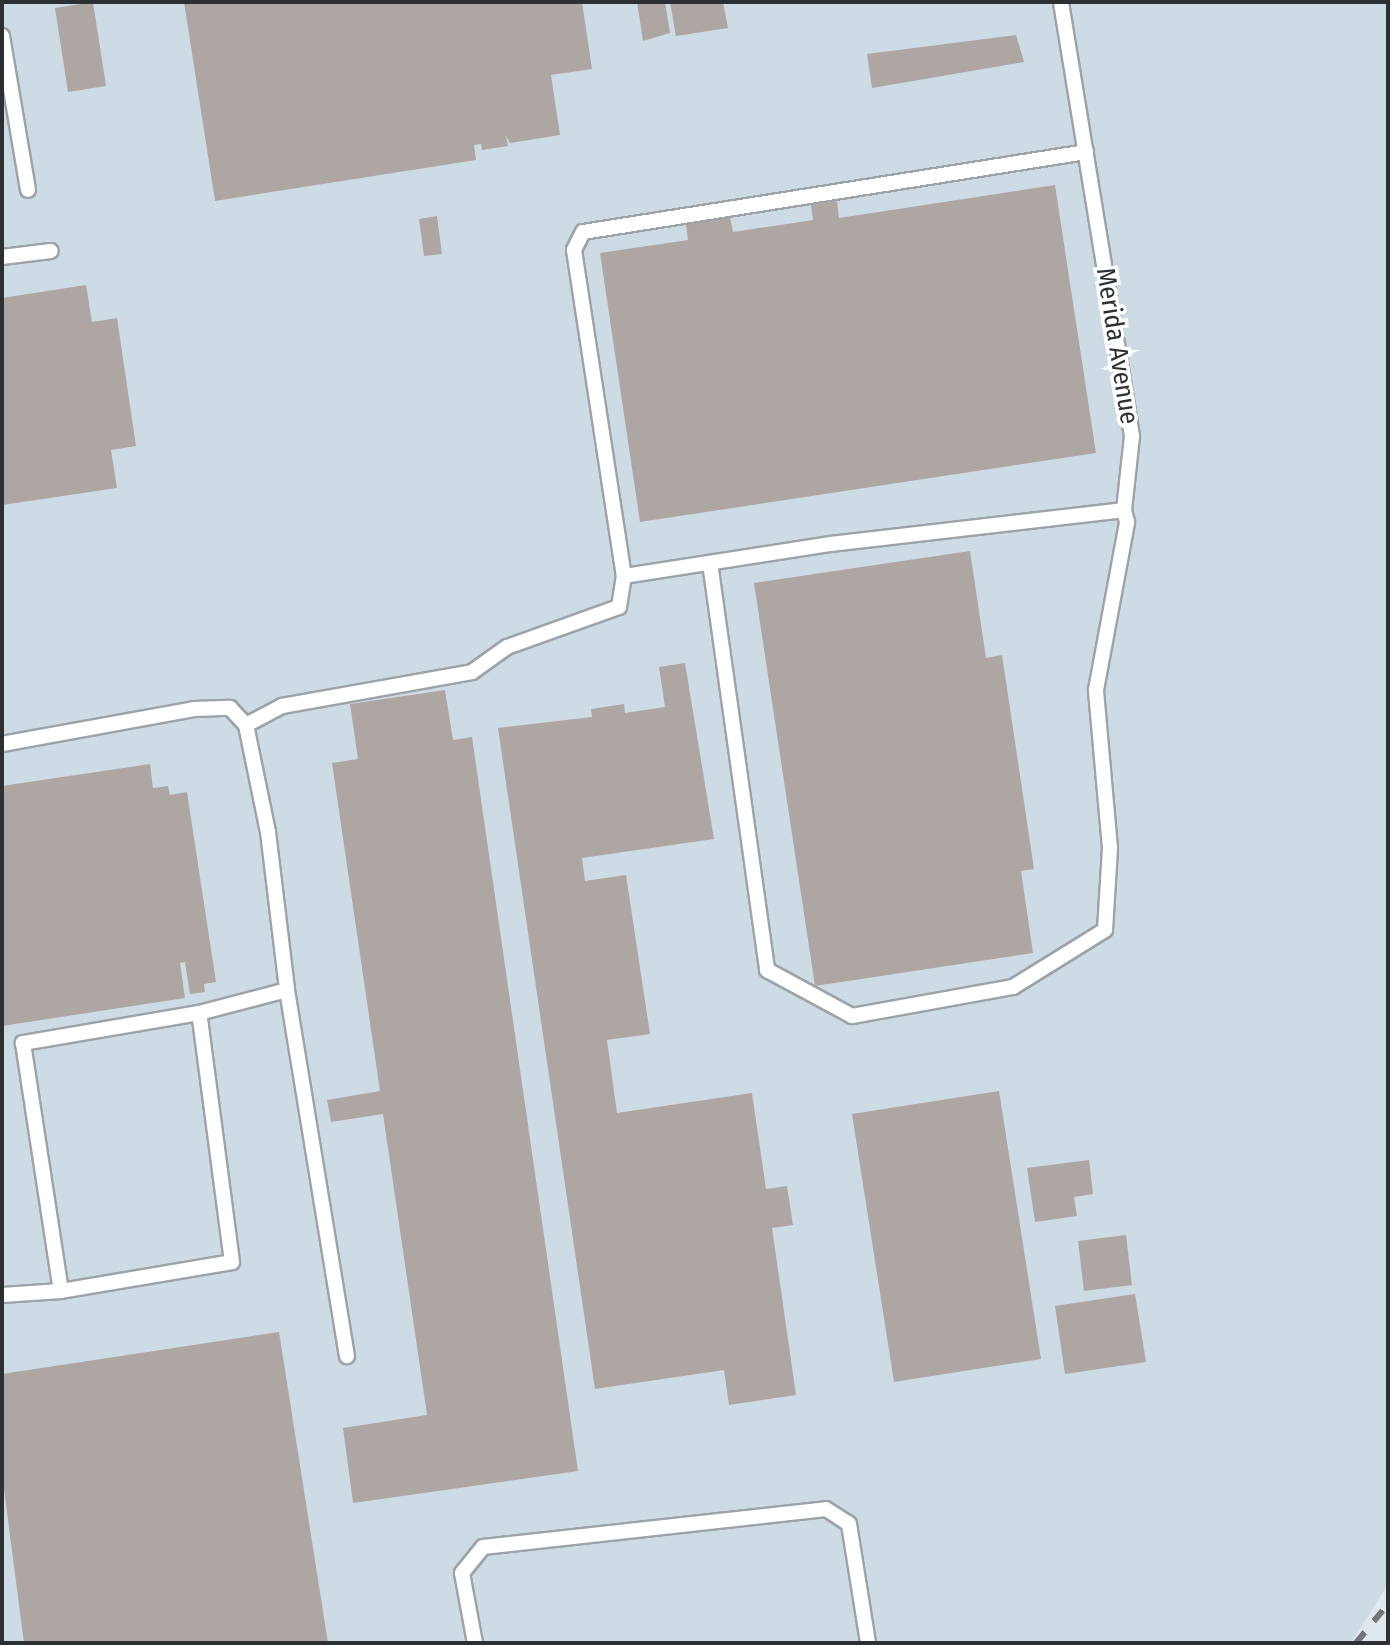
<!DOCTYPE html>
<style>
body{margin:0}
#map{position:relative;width:1390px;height:1645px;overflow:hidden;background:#e0e7ed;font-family:"Fira Sans Condensed",sans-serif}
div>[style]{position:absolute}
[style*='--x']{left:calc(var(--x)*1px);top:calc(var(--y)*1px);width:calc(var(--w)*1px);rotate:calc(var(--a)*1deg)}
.built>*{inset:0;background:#cddbe5}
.building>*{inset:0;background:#aea6a3}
.roads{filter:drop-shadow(2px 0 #9da3a9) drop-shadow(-2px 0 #9da3a9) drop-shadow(0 2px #9da3a9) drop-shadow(0 -2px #9da3a9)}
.service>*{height:14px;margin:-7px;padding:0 7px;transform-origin:7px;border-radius:7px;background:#fff}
.rail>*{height:6px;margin-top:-3px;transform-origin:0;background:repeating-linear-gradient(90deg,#72767a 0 14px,transparent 0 28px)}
span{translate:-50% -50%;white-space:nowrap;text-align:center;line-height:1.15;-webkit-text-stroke:7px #fff;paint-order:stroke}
.street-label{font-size:26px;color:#2d3032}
.frame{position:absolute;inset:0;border:4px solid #2d3032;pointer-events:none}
</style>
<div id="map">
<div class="built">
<div style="clip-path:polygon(2px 2px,1388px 2px,1388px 1584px,1351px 1643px,2px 1643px)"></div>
</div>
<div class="building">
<div style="clip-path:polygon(93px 2px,106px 86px,68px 92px,55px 8px)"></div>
<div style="clip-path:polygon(184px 2px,582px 2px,592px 69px,551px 75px,560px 135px,510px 143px,506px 136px,508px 146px,482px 150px,481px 144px,474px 145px,476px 160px,215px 201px)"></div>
<div style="clip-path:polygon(637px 2px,665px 2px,670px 33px,643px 41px)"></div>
<div style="clip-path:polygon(670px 2px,723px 2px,728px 28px,676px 36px)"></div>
<div style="clip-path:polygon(1016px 35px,1024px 62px,872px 88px,867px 54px)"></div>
<div style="clip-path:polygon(1055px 185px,1096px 453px,640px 522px,600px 253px,688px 240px,686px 224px,730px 217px,733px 232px,813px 220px,811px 205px,837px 201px,839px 218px)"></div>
<div style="clip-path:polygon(437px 216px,442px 254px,424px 256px,419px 219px)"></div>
<div style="clip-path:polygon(86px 285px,92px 322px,117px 318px,136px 446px,111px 450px,117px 488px,2px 505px,2px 298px)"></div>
<div style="clip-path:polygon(970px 551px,986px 658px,1002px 655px,1034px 869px,1021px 871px,1033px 953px,815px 986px,754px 583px)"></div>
<div style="clip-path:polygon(685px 663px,714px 839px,582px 858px,585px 881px,626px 875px,650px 1034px,607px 1040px,617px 1113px,752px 1093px,766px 1189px,787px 1186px,793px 1225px,772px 1228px,796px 1395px,729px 1405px,724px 1370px,595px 1389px,498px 728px,592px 717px,591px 709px,624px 704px,625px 713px,665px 707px,659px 667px)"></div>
<div style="clip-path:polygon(445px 690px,453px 740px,472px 737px,578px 1471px,353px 1503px,343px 1428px,427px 1415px,383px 1114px,331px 1122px,327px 1100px,380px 1091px,332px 763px,358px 759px,350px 704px)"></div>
<div style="clip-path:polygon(150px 764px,153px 788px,168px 786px,170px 795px,187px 792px,216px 982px,204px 984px,205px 992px,190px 994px,185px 962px,180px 963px,185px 998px,2px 1026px,2px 786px)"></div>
<div style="clip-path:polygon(999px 1091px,1041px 1359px,894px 1382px,852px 1114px)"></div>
<div style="clip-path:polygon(1089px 1160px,1093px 1194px,1074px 1197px,1077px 1216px,1035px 1222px,1027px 1168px)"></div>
<div style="clip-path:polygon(1126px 1235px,1132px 1285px,1084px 1291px,1078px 1241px)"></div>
<div style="clip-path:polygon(1135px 1294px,1146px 1362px,1065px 1374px,1055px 1306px)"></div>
<div style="clip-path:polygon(279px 1332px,328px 1643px,24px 1643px,2px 1474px,2px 1374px)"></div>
</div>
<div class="roads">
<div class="service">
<div style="--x:2;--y:36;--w:156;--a:80.4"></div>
<div style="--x:1086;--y:152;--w:509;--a:170.96"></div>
<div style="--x:583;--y:232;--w:20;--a:117"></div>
<div style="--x:574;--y:250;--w:330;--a:81.3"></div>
<div style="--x:624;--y:576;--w:209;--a:-8.8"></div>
<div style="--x:831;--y:544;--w:295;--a:-6.6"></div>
<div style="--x:2;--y:257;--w:49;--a:-7"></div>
<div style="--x:710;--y:563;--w:411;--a:82"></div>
<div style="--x:767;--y:970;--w:97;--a:28.4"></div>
<div style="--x:852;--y:1016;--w:164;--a:-10.2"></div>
<div style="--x:1013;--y:987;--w:108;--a:-31.8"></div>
<div style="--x:1105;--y:930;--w:82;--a:-86.5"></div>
<div style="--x:1110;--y:848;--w:159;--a:-95.1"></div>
<div style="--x:1096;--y:690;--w:171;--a:-79.5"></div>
<div style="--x:1127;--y:522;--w:12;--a:-104"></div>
<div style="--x:1124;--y:510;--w:74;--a:-83.8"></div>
<div style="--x:1132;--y:436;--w:440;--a:-99.3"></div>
<div style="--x:246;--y:725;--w:41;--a:-27.8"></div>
<div style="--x:282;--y:706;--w:193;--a:-10.1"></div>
<div style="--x:472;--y:672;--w:43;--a:-35.5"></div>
<div style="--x:507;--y:647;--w:119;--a:-19.7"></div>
<div style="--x:619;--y:607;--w:31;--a:-81"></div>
<div style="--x:2;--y:744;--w:195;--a:-10.3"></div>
<div style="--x:194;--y:709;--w:36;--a:-2"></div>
<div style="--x:230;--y:708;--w:23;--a:47"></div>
<div style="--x:246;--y:725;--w:109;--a:78.4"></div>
<div style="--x:268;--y:832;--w:159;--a:83.1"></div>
<div style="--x:287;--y:990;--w:91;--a:165.4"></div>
<div style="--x:199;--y:1013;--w:179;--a:170.3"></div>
<div style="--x:23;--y:1043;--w:251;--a:81.3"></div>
<div style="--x:61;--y:1291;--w:59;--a:176.1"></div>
<div style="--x:287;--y:990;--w:371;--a:80.7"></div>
<div style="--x:61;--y:1291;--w:173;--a:-9.6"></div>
<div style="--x:232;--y:1262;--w:251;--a:-97.5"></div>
<div style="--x:475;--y:1643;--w:71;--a:-100.5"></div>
<div style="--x:462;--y:1573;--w:33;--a:-51"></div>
<div style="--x:483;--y:1547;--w:345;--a:-6.3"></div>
<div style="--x:826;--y:1509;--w:27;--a:33"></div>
<div style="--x:849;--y:1524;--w:121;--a:80.9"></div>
</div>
</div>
<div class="rail">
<div style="--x:1356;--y:1643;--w:50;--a:-50.6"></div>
</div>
<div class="street-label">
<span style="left:1117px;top:346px;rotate:81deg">Merida Avenue</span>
</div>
<div class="frame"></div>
</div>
